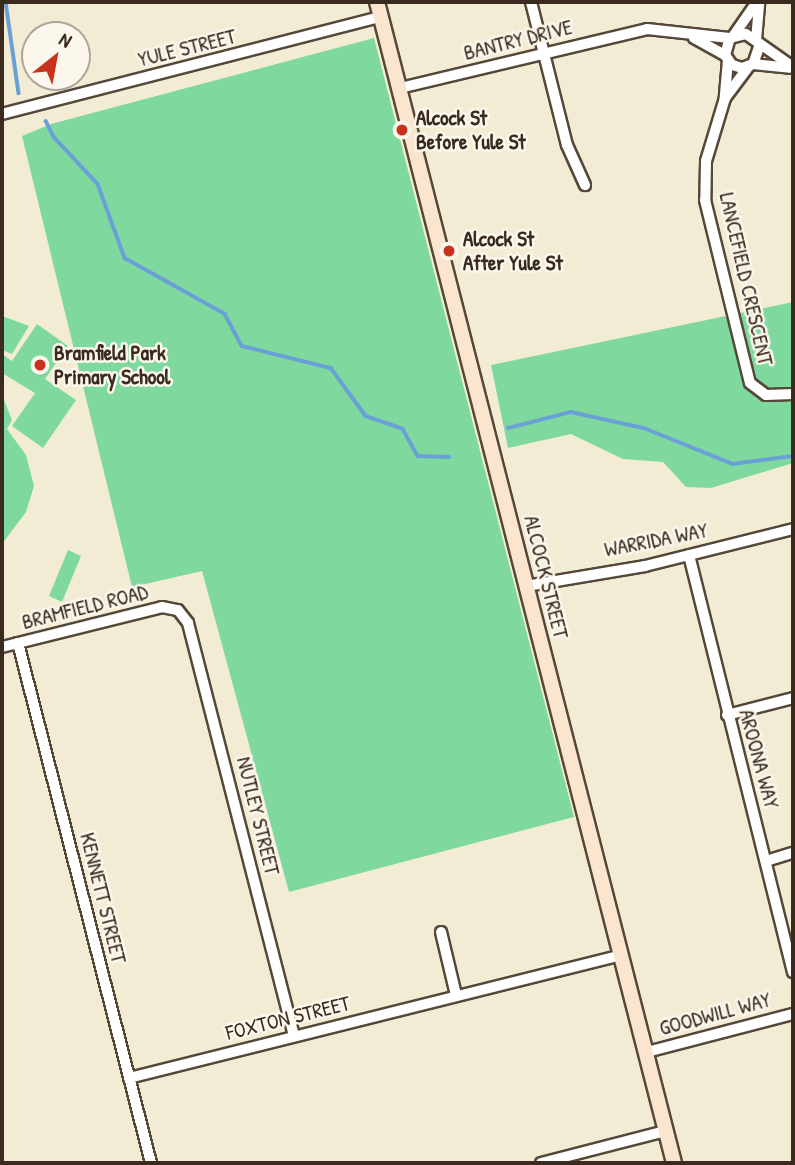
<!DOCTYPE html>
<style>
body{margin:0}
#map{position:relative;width:795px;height:1165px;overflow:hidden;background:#f2ecd5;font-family:"Patrick Hand",sans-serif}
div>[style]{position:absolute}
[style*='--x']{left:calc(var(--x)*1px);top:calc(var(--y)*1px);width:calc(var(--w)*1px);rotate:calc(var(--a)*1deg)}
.green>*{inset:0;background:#7fd99f}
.stream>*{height:3.5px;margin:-1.75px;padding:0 1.75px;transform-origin:1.75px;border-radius:1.75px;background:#6ba0d7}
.roads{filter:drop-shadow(2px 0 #564739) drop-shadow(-2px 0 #564739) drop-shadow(0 2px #564739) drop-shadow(0 -2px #564739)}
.minor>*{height:10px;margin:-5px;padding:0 5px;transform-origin:5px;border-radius:5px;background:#fff}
.secondary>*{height:14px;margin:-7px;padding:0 7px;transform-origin:7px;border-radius:7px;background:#fce5cf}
.dots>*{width:19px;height:19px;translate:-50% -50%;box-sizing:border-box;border:4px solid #fbf7ec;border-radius:50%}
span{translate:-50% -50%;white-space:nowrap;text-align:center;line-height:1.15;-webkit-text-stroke:5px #fbf7ec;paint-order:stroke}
.street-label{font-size:21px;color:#3b2a1e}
.poi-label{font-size:21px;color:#3b2a1e;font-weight:700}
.left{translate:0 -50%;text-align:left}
.frame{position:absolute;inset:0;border:4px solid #3b2a1e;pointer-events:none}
.north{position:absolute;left:21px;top:21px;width:70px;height:70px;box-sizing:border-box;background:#fbf7ec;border:2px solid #aea59a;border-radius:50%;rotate:31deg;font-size:19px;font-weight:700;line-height:28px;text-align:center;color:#3b2a1e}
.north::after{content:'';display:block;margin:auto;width:24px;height:32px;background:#c8321e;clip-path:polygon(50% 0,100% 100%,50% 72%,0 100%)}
</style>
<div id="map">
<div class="green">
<div style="clip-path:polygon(374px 38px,574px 817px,289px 892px,202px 571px,132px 587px,22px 136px,51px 124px)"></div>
<div style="clip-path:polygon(793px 302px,793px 463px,711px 488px,686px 487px,663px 462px,623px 459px,571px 434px,508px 448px,491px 365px)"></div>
<div style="clip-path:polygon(2px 316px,29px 326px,12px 354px,2px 350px)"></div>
<div style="clip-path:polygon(37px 324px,68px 346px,45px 379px,76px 400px,43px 448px,12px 426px,35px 393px,2px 373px,2px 354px,12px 361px)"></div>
<div style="clip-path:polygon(2px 395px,12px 420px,7px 429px,26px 455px,34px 486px,26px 512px,2px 544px)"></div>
<div style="clip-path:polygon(68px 550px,81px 556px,62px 602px,49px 596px)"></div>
</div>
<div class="stream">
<div style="--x:6;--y:2;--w:92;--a:81.9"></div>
<div style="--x:46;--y:121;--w:18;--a:63"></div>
<div style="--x:54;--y:137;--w:64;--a:46.9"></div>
<div style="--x:98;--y:184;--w:79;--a:70"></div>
<div style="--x:125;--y:258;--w:115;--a:29.2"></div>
<div style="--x:225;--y:314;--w:36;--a:62"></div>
<div style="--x:242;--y:346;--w:92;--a:13.9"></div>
<div style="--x:331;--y:368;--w:59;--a:53.9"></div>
<div style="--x:366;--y:416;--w:39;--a:19"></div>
<div style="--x:403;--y:429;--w:31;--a:61"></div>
<div style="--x:418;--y:456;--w:31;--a:2"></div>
<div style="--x:508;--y:428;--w:65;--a:-14.3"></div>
<div style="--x:571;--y:412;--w:75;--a:12.4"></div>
<div style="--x:644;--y:428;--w:96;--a:22"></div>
<div style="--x:733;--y:464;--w:61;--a:-7.6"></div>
</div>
<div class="roads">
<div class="minor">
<div style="--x:531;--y:2;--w:147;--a:75.9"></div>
<div style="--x:567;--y:145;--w:44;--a:65.8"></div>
<div style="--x:734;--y:35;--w:40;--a:-55.1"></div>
<div style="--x:694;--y:38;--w:35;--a:29"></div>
<div style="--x:756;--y:40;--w:38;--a:-85"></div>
<div style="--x:759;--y:47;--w:18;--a:109"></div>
<div style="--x:753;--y:64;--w:12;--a:160"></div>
<div style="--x:742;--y:68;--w:10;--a:-163"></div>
<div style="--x:732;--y:65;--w:12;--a:-125"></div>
<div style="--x:725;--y:55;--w:18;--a:-74"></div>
<div style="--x:730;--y:38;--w:16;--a:-14"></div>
<div style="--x:746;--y:34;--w:57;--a:35.1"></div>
<div style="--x:728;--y:60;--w:38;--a:95"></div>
<div style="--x:725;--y:98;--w:66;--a:106.8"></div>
<div style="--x:706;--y:161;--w:39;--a:91"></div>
<div style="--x:705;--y:200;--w:188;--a:76.2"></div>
<div style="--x:750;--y:383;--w:20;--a:37"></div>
<div style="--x:766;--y:395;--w:27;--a:-2"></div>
<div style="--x:753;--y:64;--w:37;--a:6"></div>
<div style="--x:400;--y:88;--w:254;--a:-13.4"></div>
<div style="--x:647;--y:29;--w:83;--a:6.2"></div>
<div style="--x:725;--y:98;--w:39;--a:-53"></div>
<div style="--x:2;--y:114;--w:391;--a:-14.4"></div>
<div style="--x:689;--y:555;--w:430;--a:76"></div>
<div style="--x:526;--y:586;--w:121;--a:-9.5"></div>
<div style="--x:645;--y:566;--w:153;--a:-14"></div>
<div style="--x:18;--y:643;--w:537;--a:75.65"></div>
<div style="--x:2;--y:647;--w:165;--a:-14"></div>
<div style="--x:162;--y:607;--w:16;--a:11"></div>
<div style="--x:178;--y:610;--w:16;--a:52"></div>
<div style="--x:188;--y:623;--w:425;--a:75.6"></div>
<div style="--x:727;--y:715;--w:68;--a:-14.4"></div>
<div style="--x:766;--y:861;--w:28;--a:-17"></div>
<div style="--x:441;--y:932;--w:65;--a:76.6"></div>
<div style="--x:647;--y:1052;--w:151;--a:-14.6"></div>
<div style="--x:129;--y:1078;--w:508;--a:-14.01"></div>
<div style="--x:541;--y:1163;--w:129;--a:-14.4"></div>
</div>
<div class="secondary">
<div style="--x:377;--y:2;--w:1198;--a:75.65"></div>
</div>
</div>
<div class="dots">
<div style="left:402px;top:130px;background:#c8321e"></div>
<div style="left:449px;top:251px;background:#c8321e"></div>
<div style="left:40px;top:365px;background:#c8321e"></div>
</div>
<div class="street-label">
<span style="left:518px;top:40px;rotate:-14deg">BANTRY DRIVE</span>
<span style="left:187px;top:48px;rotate:-14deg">YULE STREET</span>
<span style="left:746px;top:279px;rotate:77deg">LANCEFIELD CRESCENT</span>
<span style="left:656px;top:540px;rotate:-11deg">WARRIDA WAY</span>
<span style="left:546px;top:577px;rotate:76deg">ALCOCK STREET</span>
<span style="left:85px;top:607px;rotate:-14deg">BRAMFIELD ROAD</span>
<span style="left:759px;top:759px;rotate:75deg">AROONA WAY</span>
<span style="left:258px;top:816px;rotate:76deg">NUTLEY STREET</span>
<span style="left:103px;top:898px;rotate:76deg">KENNETT STREET</span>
<span style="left:715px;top:1014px;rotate:-15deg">GOODWILL WAY</span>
<span style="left:288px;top:1018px;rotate:-14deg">FOXTON STREET</span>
</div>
<div class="poi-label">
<span class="left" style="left:416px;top:130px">Alcock St<br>Before Yule St</span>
<span class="left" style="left:463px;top:251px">Alcock St<br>After Yule St</span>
<span class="left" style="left:54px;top:365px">Bramfield Park<br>Primary School</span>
</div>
<div class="frame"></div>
<div class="north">N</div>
</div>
